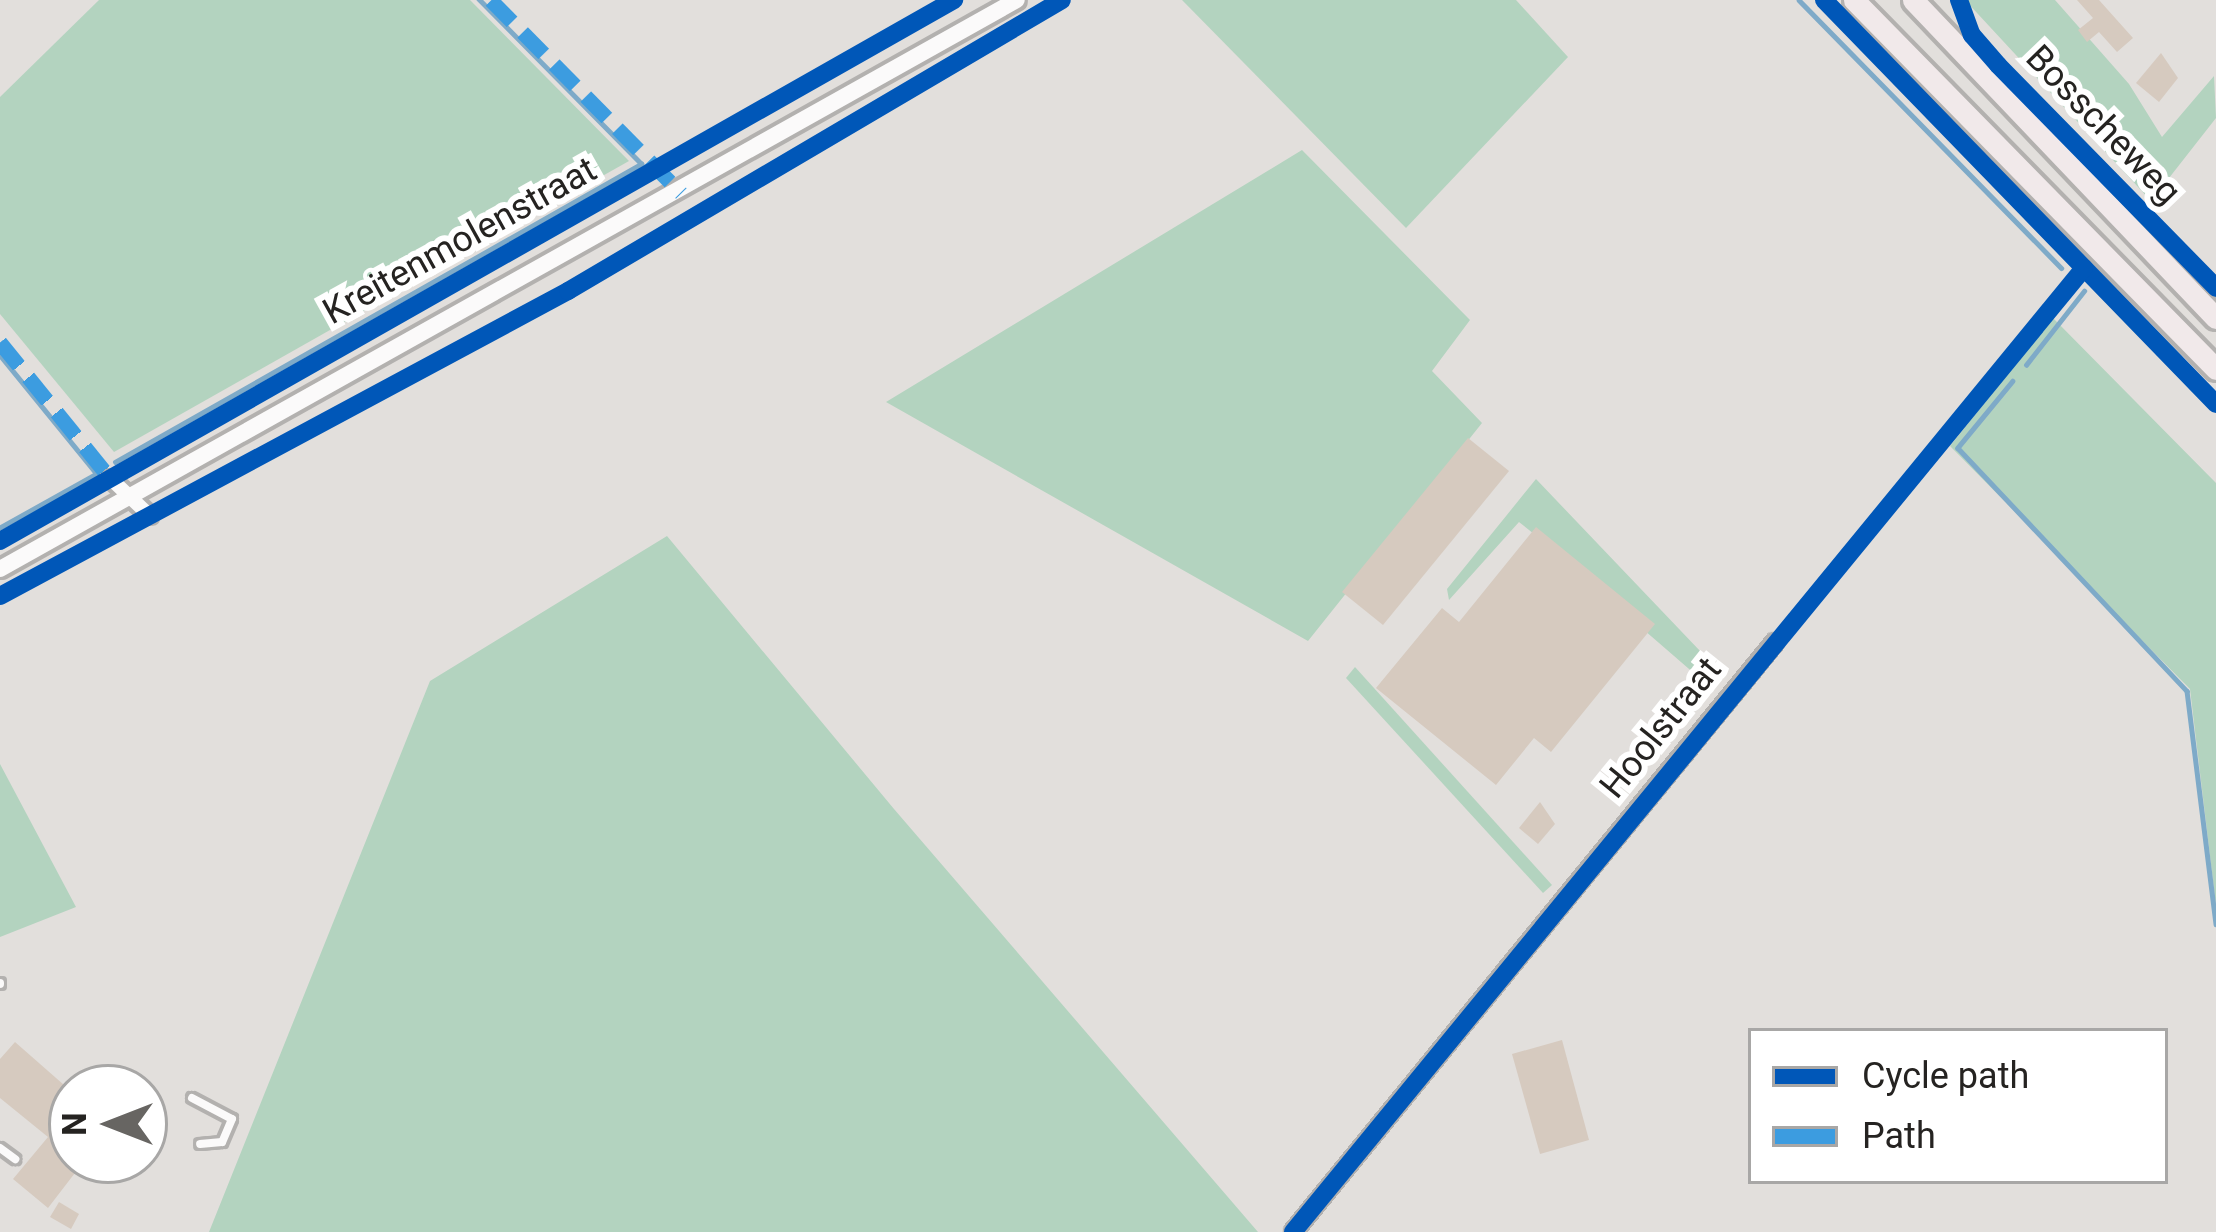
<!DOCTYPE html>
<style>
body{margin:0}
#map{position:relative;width:2216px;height:1232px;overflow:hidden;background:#e2dfdc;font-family:Roboto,sans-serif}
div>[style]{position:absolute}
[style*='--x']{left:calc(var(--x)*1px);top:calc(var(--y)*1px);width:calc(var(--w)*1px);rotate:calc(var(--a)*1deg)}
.green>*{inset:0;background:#b3d3bf}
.stream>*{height:4.5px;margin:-2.25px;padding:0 2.25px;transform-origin:2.25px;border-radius:2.25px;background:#7eaac8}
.building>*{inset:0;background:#d6cabf}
.roads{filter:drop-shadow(3px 0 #b3b1af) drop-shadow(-3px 0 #b3b1af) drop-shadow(0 3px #b3b1af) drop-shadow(0 -3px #b3b1af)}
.service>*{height:8px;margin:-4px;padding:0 4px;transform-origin:4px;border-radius:4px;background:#fbfafa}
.minor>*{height:14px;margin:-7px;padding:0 7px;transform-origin:7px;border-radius:7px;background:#fbfafa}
.tertiary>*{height:16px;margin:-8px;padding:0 8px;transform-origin:8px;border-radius:8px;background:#fbfafa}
.primary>*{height:21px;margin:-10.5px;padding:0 10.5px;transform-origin:10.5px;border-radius:10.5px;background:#f1e9ea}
.quiet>*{height:15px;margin-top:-7.5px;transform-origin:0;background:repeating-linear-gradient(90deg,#3c9ce0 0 30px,transparent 0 45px)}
.cycleway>*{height:18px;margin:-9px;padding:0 9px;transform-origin:9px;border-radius:9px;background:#0057b8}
span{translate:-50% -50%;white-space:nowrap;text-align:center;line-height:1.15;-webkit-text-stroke:12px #fff;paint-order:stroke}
.street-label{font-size:36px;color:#252321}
.legend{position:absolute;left:1748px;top:1028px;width:420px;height:156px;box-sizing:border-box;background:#fff;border:3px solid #a8a7a6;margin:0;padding:15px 21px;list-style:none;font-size:36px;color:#252321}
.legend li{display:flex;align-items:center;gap:24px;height:60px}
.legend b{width:60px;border:3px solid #a8a7a6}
.north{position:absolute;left:48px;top:1064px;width:120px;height:120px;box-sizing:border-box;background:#fff;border:3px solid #a8a7a6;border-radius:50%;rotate:270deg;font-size:33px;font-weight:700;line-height:48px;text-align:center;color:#252321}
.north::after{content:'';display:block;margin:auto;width:42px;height:54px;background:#676562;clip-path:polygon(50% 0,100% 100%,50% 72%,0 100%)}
</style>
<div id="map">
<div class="green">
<div style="clip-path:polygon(99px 0,470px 0,629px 161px,114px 452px,0 314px,0 97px)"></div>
<div style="clip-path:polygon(1182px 0,1516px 0,1568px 57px,1406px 228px)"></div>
<div style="clip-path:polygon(1965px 0,2055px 0,2129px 84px,2162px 137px,2214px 76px,2216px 118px,2151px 201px)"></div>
<div style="clip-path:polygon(1302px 150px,1470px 320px,1432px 371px,1482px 423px,1308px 641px,886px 402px)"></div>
<div style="clip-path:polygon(2053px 318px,2216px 483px,2216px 906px,2190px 689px,1950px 446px)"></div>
<div style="clip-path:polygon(1536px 479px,1722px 674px,1711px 688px,1644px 630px,1648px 625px,1519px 522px,1449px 600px,1447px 589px)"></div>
<div style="clip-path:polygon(667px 536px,894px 809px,1258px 1232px,209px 1232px,430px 681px)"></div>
<div style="clip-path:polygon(1355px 667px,1552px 885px,1543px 893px,1346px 678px)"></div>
<div style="clip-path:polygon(0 764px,76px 907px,0 937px)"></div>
</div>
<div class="stream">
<div style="--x:1799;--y:0;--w:375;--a:45.6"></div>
<div style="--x:0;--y:355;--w:154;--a:50.8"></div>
<div style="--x:97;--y:474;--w:111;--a:150.9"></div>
<div style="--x:2026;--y:365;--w:94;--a:-51.9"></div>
<div style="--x:2013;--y:381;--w:87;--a:129.4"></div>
<div style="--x:1958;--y:448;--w:334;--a:46.7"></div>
<div style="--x:2187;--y:691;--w:235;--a:82.9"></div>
<div style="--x:115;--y:462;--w:605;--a:-29.53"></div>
<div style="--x:641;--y:164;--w:231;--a:-134.6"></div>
</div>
<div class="building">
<div style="clip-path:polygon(2077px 0,2099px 0,2133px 38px,2117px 52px,2099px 32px,2087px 42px,2078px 30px,2093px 18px)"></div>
<div style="clip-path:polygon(2161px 53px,2178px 78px,2159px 102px,2136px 83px)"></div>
<div style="clip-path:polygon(1468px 438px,1509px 471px,1383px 625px,1342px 592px)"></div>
<div style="clip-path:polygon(1536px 527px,1655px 624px,1551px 752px,1534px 738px,1496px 785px,1376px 688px,1442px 608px,1459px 622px)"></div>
<div style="clip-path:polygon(1540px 802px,1555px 824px,1538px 844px,1519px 828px)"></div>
<div style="clip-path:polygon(1562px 1040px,1589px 1140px,1540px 1154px,1512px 1054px)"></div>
<div style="clip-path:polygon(15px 1042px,72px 1092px,66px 1159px,78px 1169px,48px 1208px,13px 1179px,48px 1137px,0 1098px,0 1059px)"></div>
<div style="clip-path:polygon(59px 1202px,79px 1214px,71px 1229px,50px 1217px)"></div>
</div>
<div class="roads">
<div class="service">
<div style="--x:0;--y:984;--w:1;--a:-90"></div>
<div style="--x:192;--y:1098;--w:45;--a:27.7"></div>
<div style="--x:232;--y:1119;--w:25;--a:113"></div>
<div style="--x:222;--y:1142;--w:22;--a:175"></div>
<div style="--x:0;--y:1148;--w:19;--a:36"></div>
</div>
<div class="minor">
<div style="--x:110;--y:478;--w:55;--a:43.5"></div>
<div style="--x:1293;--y:1232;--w:762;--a:-50.75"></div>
</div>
<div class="tertiary">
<div style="--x:0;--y:569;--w:1165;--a:-29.23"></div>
</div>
<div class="primary">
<div style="--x:1854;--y:0;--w:517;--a:45.55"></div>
<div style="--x:1913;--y:0;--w:439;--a:46.4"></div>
</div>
</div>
<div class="quiet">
<div style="--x:491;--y:0;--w:271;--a:45.4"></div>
<div style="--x:0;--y:342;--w:175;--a:51"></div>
</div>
<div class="cycleway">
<div style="--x:1824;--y:0;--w:563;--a:45.86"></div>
<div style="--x:1959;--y:0;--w:37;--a:70"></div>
<div style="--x:1972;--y:35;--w:40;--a:49"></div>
<div style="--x:1998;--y:65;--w:312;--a:45.6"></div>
<div style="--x:0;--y:541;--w:1097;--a:-29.56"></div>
<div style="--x:0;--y:596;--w:645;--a:-28.23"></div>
<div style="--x:568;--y:291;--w:573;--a:-30.5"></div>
<div style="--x:1293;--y:1232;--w:1247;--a:-50.63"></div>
</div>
<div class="street-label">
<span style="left:2103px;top:125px;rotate:46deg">Bosscheweg</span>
<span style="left:460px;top:241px;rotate:-29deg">Kreitenmolenstraat</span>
<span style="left:1661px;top:728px;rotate:-51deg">Hoolstraat</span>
</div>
<ul class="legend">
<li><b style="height:15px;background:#0057b8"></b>Cycle path</li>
<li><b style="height:15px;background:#3c9ce0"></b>Path</li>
</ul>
<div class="north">N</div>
</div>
